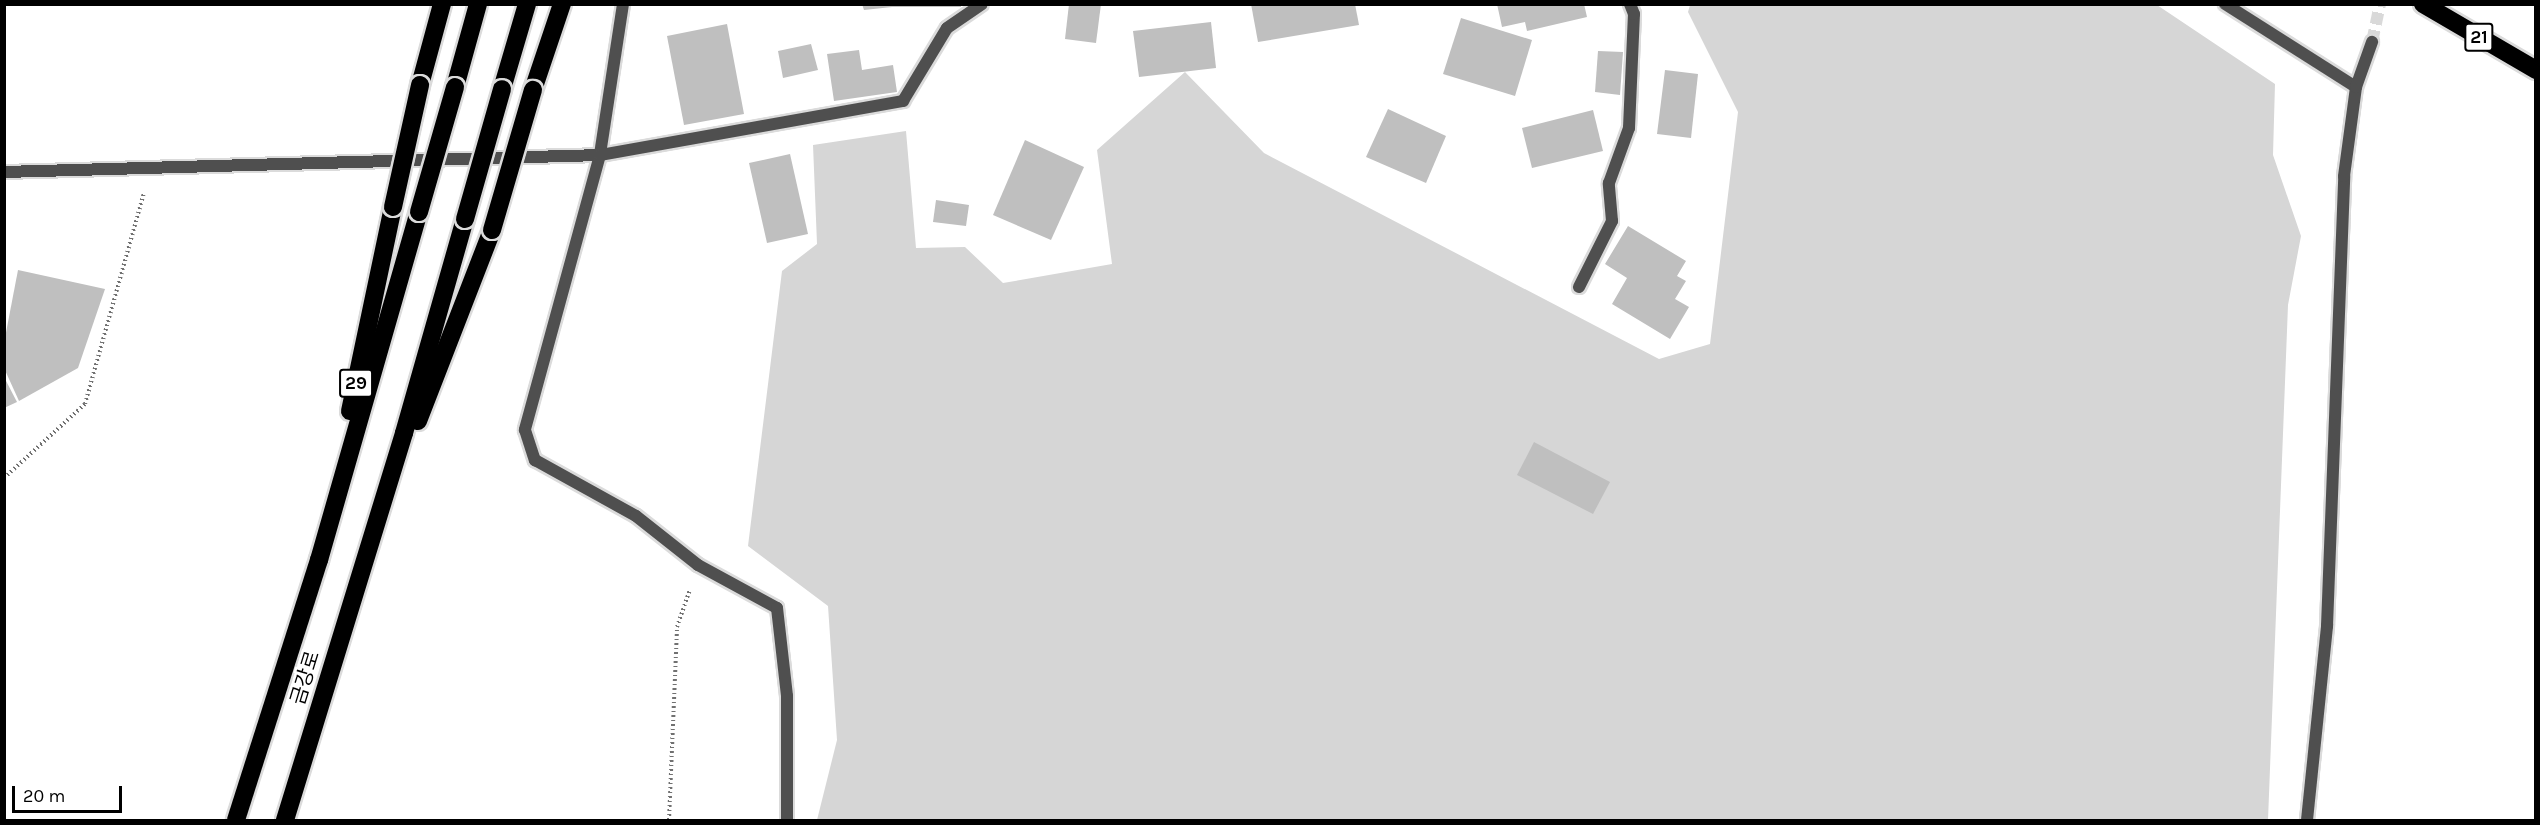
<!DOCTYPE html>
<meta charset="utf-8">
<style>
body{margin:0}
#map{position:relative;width:2540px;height:825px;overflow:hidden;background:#fff;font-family:Karla,"Noto Sans KR",sans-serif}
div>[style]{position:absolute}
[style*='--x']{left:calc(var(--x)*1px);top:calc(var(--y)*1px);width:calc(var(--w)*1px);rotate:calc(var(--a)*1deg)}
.green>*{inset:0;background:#d6d6d6}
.building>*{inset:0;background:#bfbfbf}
.street-tunnel>*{height:12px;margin-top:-6px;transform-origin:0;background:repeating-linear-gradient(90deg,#d9d9d9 0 12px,transparent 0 18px)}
.path>*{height:4px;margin-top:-2px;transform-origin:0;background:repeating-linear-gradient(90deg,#717171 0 1.5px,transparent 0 4.5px)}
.roads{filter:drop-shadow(2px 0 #dbdbdb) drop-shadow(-2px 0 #dbdbdb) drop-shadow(0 2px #dbdbdb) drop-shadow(0 -2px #dbdbdb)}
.lane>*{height:12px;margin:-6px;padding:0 6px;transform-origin:6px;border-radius:6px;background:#4f4f4f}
.street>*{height:12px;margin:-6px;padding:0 6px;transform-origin:6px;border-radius:6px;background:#4f4f4f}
.highway>*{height:18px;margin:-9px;padding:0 9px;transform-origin:9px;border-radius:9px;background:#000}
.bridges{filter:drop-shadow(2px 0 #dbdbdb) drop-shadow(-2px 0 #dbdbdb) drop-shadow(0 2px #dbdbdb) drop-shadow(0 -2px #dbdbdb)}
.highway-bridge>*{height:18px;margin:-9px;padding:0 9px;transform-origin:9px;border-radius:9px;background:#000}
span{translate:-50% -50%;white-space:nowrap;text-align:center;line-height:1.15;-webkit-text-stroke:5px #fff;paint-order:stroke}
.shield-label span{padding:2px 4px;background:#fff;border:2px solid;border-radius:4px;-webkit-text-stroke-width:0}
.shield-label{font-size:18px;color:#000;font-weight:700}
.street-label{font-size:20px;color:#000}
.frame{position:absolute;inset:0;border:6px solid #000;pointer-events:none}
.scale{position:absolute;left:12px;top:786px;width:110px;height:27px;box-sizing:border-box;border:3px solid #000;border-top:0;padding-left:8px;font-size:18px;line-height:21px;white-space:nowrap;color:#000;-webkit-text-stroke:4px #fff;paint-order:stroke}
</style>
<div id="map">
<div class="green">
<div style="clip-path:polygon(1690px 5px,2157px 5px,2275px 84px,2273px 155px,2301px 236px,2288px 305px,2268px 820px,817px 820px,837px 740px,828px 606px,748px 546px,782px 271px,817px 244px,813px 145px,906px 131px,916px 248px,965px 247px,1003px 283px,1112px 264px,1097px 150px,1185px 72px,1264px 153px,1659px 359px,1710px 344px,1738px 112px,1688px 12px)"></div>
</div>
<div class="building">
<div style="clip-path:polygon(862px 4px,961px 4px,961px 7px,892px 7px,864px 10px)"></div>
<div style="clip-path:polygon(1069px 4px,1101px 4px,1096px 43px,1065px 39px)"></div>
<div style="clip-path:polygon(1251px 4px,1355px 4px,1359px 25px,1258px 42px)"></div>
<div style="clip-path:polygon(1497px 4px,1584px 4px,1587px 17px,1527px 31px,1525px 22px,1502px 27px)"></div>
<div style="clip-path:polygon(1461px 18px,1532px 40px,1515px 96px,1443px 74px)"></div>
<div style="clip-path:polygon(1211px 22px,1216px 68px,1139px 77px,1133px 31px)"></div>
<div style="clip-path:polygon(727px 24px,744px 114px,684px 125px,667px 36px)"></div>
<div style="clip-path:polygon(811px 44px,818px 70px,783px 78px,778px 51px)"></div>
<div style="clip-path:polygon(859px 50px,862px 70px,893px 65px,897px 92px,834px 101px,827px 54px)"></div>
<div style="clip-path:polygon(1598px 51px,1623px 52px,1620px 95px,1595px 92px)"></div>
<div style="clip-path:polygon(1665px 70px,1698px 74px,1691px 138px,1657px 134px)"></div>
<div style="clip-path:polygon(1388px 109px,1446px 136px,1426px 183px,1366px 157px)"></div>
<div style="clip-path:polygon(1593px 110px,1603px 151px,1532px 168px,1522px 128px)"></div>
<div style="clip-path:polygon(1025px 140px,1084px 167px,1051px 240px,993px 215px)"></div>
<div style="clip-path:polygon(790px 154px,808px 234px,767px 243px,749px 163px)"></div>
<div style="clip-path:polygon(936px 200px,969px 205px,966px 226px,933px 222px)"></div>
<div style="clip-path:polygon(1628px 226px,1686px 261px,1677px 276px,1686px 281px,1675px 299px,1689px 307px,1670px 339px,1612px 304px,1627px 278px,1605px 264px)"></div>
<div style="clip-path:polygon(18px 270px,105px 289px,78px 368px,19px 401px,4px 368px,4px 343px)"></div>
<div style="clip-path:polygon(4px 377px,17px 402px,4px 408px)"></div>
<div style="clip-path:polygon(1534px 442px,1610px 482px,1593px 514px,1517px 475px)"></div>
</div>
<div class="street-tunnel">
<div style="--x:2372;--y:42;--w:39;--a:-78"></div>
</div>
<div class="path">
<div style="--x:4;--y:478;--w:110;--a:-42.4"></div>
<div style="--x:85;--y:404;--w:219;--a:-74.4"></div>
<div style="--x:669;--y:820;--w:193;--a:-87.6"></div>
<div style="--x:677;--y:627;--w:39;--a:-71"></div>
</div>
<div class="roads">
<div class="lane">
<div style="--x:1579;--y:287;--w:74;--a:-63.4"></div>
<div style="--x:1612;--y:221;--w:38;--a:-95"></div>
<div style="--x:1609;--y:183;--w:59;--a:-70"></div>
<div style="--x:1629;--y:128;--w:114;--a:-87.5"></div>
<div style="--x:1634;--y:14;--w:11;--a:-112"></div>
</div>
<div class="street">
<div style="--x:623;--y:4;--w:153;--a:98.7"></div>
<div style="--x:600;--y:155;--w:285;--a:105.3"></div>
<div style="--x:525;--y:430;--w:32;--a:72"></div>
<div style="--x:535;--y:460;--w:115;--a:29"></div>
<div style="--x:636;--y:516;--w:79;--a:38.3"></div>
<div style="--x:698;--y:565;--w:90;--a:28.6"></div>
<div style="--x:777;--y:608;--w:89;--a:83.5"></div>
<div style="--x:787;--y:696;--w:124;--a:90"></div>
<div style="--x:2225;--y:4;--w:155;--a:32.4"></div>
<div style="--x:4;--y:172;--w:596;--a:-1.63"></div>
<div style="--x:600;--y:155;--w:308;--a:-10.1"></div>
<div style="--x:903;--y:101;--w:85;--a:-58.9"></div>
<div style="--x:947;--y:28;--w:42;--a:-34.4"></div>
<div style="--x:2307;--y:820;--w:195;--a:-84.1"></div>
<div style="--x:2327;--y:626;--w:450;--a:-87.8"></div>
<div style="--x:2344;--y:176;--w:90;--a:-82.3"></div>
<div style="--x:2356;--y:87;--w:48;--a:-70.4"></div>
</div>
<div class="highway">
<div style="--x:2423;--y:4;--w:131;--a:30.3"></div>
<div style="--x:420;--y:85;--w:84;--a:-74.8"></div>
<div style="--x:455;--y:87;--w:86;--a:-74.5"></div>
<div style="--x:502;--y:89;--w:89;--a:-73.6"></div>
<div style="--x:533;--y:90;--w:91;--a:-71.4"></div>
<div style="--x:350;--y:411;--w:208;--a:-78.1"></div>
<div style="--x:418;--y:421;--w:205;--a:-68.8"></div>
<div style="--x:236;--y:820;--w:273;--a:-72.3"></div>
<div style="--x:319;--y:560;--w:362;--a:-74"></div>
<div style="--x:285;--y:820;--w:405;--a:-72.9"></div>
<div style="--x:404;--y:433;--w:223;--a:-74.1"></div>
</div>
</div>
<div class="bridges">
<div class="highway-bridge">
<div style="--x:393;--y:207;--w:125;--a:-77.5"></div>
<div style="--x:419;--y:212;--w:130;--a:-73.9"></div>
<div style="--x:465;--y:219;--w:135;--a:-74.1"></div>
<div style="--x:492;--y:230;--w:146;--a:-73.7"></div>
</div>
</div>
<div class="shield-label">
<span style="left:2479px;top:37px">21</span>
<span style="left:356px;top:383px">29</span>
</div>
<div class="street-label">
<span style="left:305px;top:678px;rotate:-73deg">금강로</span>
</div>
<div class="frame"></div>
<div class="scale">20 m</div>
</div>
